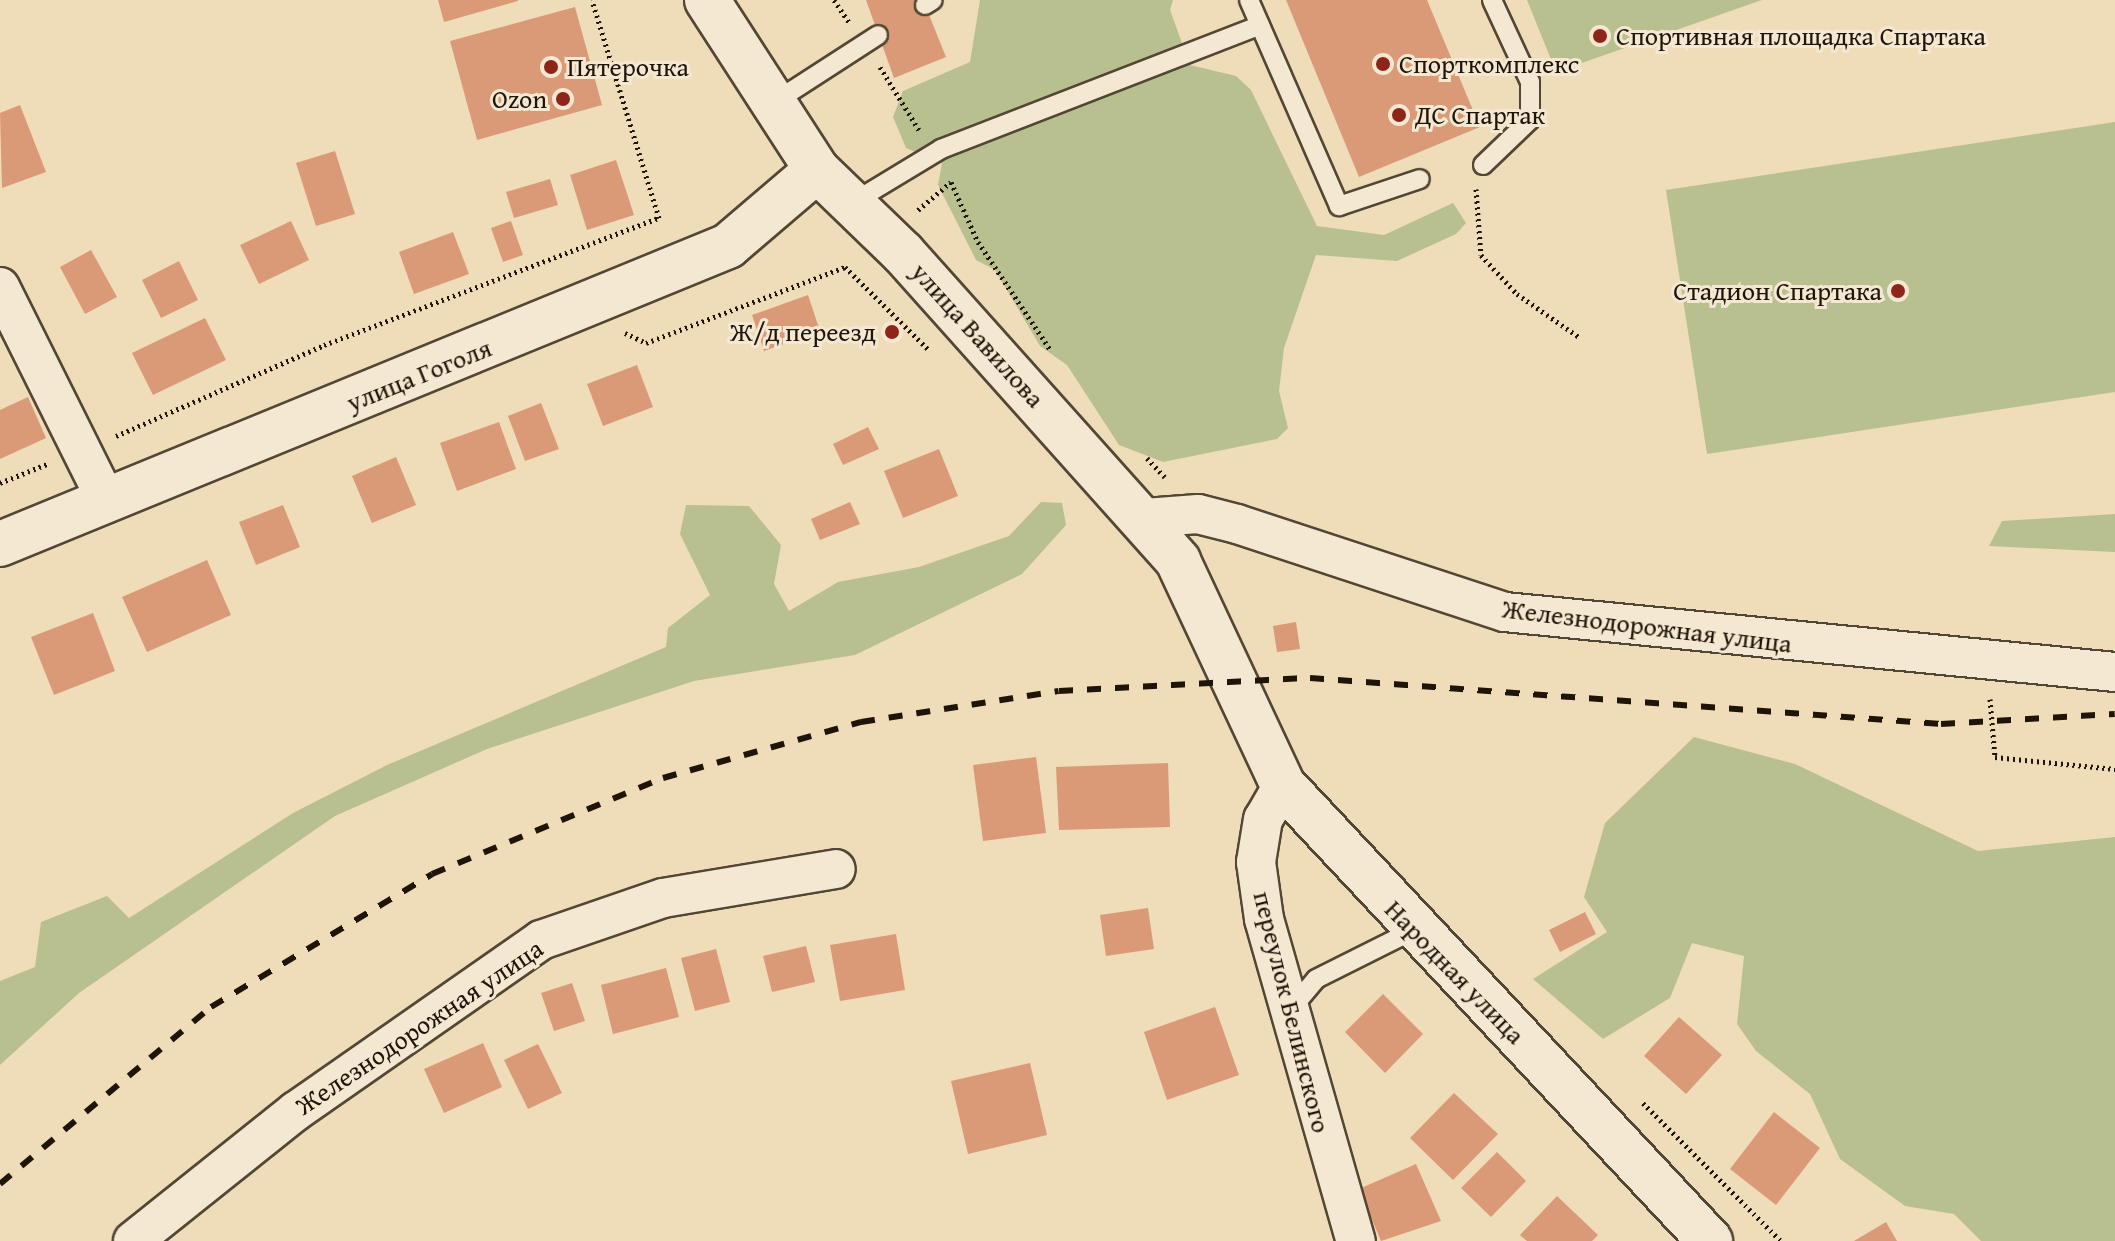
<!DOCTYPE html>
<meta charset="utf-8">
<style>
body{margin:0}
#map{position:relative;width:2115px;height:1241px;overflow:hidden;background:#efdcb9;font-family:"Gentium Book Plus",serif}
div>[style]{position:absolute}
[style*='--x']{left:calc(var(--x)*1px);top:calc(var(--y)*1px);width:calc(var(--w)*1px);rotate:calc(var(--a)*1deg)}
.green>*{inset:0;background:#b9c090}
.building>*{inset:0;background:#db9a77}
.path>*{height:5px;margin-top:-2.5px;transform-origin:0;background:repeating-linear-gradient(90deg,#1e1508 0 2px,transparent 0 6px)}
.roads{filter:drop-shadow(2px 0 #524734) drop-shadow(-2px 0 #524734) drop-shadow(0 2px #524734) drop-shadow(0 -2px #524734)}
.service>*{height:18px;margin:-9px;padding:0 9px;transform-origin:9px;border-radius:9px;background:#f5e8d2}
.minor>*{height:38px;margin:-19px;padding:0 19px;transform-origin:19px;border-radius:19px;background:#f5e8d2}
.tertiary>*{height:44px;margin:-22px;padding:0 22px;transform-origin:22px;border-radius:22px;background:#f5e8d2}
.secondary>*{height:44px;margin:-22px;padding:0 22px;transform-origin:22px;border-radius:22px;background:#f5e8d2}
.rail>*{height:6px;margin-top:-3px;transform-origin:0;background:repeating-linear-gradient(90deg,#1e1508 0 14px,transparent 0 28px)}
.dots>*{width:22px;height:22px;translate:-50% -50%;box-sizing:border-box;border:4px solid #f5e8d2;border-radius:50%}
span{translate:-50% -50%;white-space:nowrap;text-align:center;line-height:1.15;-webkit-text-stroke:6px #f5e8d2;paint-order:stroke}
.poi-label{font-size:26px;color:#1e1508}
.left{translate:0 -50%;text-align:left}
.right{translate:-100% -50%;text-align:right}
.street-label{font-size:26px;color:#1e1508}
</style>
<div id="map">
<div class="green">
<div style="clip-path:polygon(980px 0,1173px 0,1170px 10px,1190px 65px,1236px 76px,1251px 90px,1317px 226px,1384px 235px,1453px 203px,1466px 223px,1456px 234px,1397px 261px,1316px 255px,1284px 348px,1279px 391px,1288px 428px,1277px 439px,1163px 462px,1119px 445px,1067px 365px,1040px 346px,995px 270px,976px 260px,938px 185px,942px 163px,906px 148px,893px 117px,903px 91px,970px 62px)"></div>
<div style="clip-path:polygon(1527px 0,1762px 0,1556px 72px)"></div>
<div style="clip-path:polygon(2115px 122px,2115px 392px,1707px 454px,1666px 190px)"></div>
<div style="clip-path:polygon(1041px 502px,1062px 503px,1066px 525px,1022px 574px,855px 655px,694px 681px,487px 749px,335px 816px,79px 993px,0 1065px,0 981px,35px 967px,41px 922px,107px 896px,129px 918px,293px 813px,387px 765px,666px 647px,668px 628px,710px 595px,680px 534px,686px 505px,749px 506px,781px 545px,774px 584px,789px 611px,838px 582px,919px 567px,1009px 536px)"></div>
<div style="clip-path:polygon(2115px 514px,2115px 552px,1989px 546px,2002px 521px)"></div>
<div style="clip-path:polygon(1694px 737px,1795px 764px,1978px 851px,2115px 837px,2115px 1241px,1981px 1241px,1954px 1214px,1905px 1206px,1840px 1159px,1810px 1094px,1756px 1051px,1737px 1024px,1744px 956px,1692px 943px,1670px 998px,1603px 1039px,1533px 979px,1607px 932px,1584px 897px,1605px 823px)"></div>
</div>
<div class="building">
<div style="clip-path:polygon(438px 0,518px 0,518px 1px,444px 22px)"></div>
<div style="clip-path:polygon(866px 0,923px 0,946px 57px,894px 78px)"></div>
<div style="clip-path:polygon(1286px 0,1427px 0,1480px 127px,1359px 177px)"></div>
<div style="clip-path:polygon(575px 7px,602px 105px,477px 140px,450px 41px)"></div>
<div style="clip-path:polygon(20px 105px,46px 172px,2px 188px,0 113px)"></div>
<div style="clip-path:polygon(335px 151px,355px 214px,316px 226px,296px 163px)"></div>
<div style="clip-path:polygon(616px 160px,634px 215px,587px 230px,570px 175px)"></div>
<div style="clip-path:polygon(550px 179px,558px 205px,514px 218px,506px 192px)"></div>
<div style="clip-path:polygon(291px 221px,309px 260px,259px 284px,240px 245px)"></div>
<div style="clip-path:polygon(511px 221px,523px 255px,503px 262px,491px 228px)"></div>
<div style="clip-path:polygon(453px 232px,469px 274px,414px 294px,399px 252px)"></div>
<div style="clip-path:polygon(91px 250px,117px 297px,85px 314px,60px 267px)"></div>
<div style="clip-path:polygon(179px 261px,198px 300px,161px 318px,142px 280px)"></div>
<div style="clip-path:polygon(808px 295px,820px 331px,764px 351px,752px 315px)"></div>
<div style="clip-path:polygon(205px 318px,226px 360px,153px 395px,132px 353px)"></div>
<div style="clip-path:polygon(637px 365px,653px 407px,603px 426px,587px 384px)"></div>
<div style="clip-path:polygon(28px 397px,46px 438px,0 459px,0 410px)"></div>
<div style="clip-path:polygon(541px 403px,559px 449px,525px 461px,508px 416px)"></div>
<div style="clip-path:polygon(499px 422px,516px 469px,457px 491px,440px 443px)"></div>
<div style="clip-path:polygon(868px 427px,879px 449px,843px 465px,833px 444px)"></div>
<div style="clip-path:polygon(939px 449px,958px 496px,903px 518px,884px 471px)"></div>
<div style="clip-path:polygon(396px 457px,416px 505px,372px 523px,352px 476px)"></div>
<div style="clip-path:polygon(850px 502px,860px 524px,820px 540px,811px 519px)"></div>
<div style="clip-path:polygon(283px 505px,300px 547px,256px 565px,239px 522px)"></div>
<div style="clip-path:polygon(207px 560px,231px 615px,147px 652px,122px 597px)"></div>
<div style="clip-path:polygon(93px 613px,115px 671px,54px 695px,31px 637px)"></div>
<div style="clip-path:polygon(1296px 622px,1300px 649px,1277px 652px,1273px 626px)"></div>
<div style="clip-path:polygon(1036px 757px,1046px 833px,983px 841px,973px 765px)"></div>
<div style="clip-path:polygon(1168px 763px,1170px 827px,1059px 830px,1056px 767px)"></div>
<div style="clip-path:polygon(1148px 908px,1154px 949px,1106px 956px,1100px 915px)"></div>
<div style="clip-path:polygon(1585px 912px,1596px 934px,1560px 952px,1549px 930px)"></div>
<div style="clip-path:polygon(896px 934px,905px 990px,840px 1001px,830px 945px)"></div>
<div style="clip-path:polygon(806px 946px,815px 982px,772px 992px,763px 956px)"></div>
<div style="clip-path:polygon(716px 949px,730px 1002px,695px 1011px,681px 958px)"></div>
<div style="clip-path:polygon(666px 968px,679px 1017px,613px 1034px,601px 985px)"></div>
<div style="clip-path:polygon(572px 983px,585px 1021px,554px 1031px,541px 993px)"></div>
<div style="clip-path:polygon(1383px 994px,1423px 1034px,1385px 1073px,1345px 1032px)"></div>
<div style="clip-path:polygon(1215px 1007px,1239px 1075px,1167px 1100px,1144px 1032px)"></div>
<div style="clip-path:polygon(1679px 1017px,1722px 1055px,1686px 1094px,1644px 1056px)"></div>
<div style="clip-path:polygon(483px 1043px,502px 1087px,444px 1113px,424px 1069px)"></div>
<div style="clip-path:polygon(538px 1044px,562px 1093px,528px 1109px,504px 1060px)"></div>
<div style="clip-path:polygon(1030px 1063px,1047px 1135px,968px 1154px,951px 1081px)"></div>
<div style="clip-path:polygon(1454px 1093px,1498px 1134px,1453px 1180px,1410px 1138px)"></div>
<div style="clip-path:polygon(1774px 1112px,1820px 1148px,1776px 1205px,1730px 1169px)"></div>
<div style="clip-path:polygon(1497px 1152px,1526px 1181px,1491px 1217px,1461px 1188px)"></div>
<div style="clip-path:polygon(1416px 1164px,1441px 1221px,1381px 1241px,1359px 1189px)"></div>
<div style="clip-path:polygon(1557px 1196px,1598px 1235px,1592px 1241px,1527px 1241px,1520px 1235px)"></div>
<div style="clip-path:polygon(1886px 1222px,1897px 1241px,1854px 1241px)"></div>
</div>
<div class="path">
<div style="--x:834;--y:0;--w:27;--a:56"></div>
<div style="--x:880;--y:67;--w:74;--a:58.2"></div>
<div style="--x:1476;--y:189;--w:66;--a:85.7"></div>
<div style="--x:1481;--y:255;--w:53;--a:47.3"></div>
<div style="--x:1517;--y:294;--w:75;--a:34.7"></div>
<div style="--x:918;--y:210;--w:43;--a:-40.3"></div>
<div style="--x:951;--y:182;--w:66;--a:65.8"></div>
<div style="--x:978;--y:242;--w:129;--a:56.1"></div>
<div style="--x:625;--y:333;--w:23;--a:25"></div>
<div style="--x:646;--y:343;--w:213;--a:-20.9"></div>
<div style="--x:845;--y:267;--w:117;--a:44.7"></div>
<div style="--x:116;--y:436;--w:227;--a:-23.6"></div>
<div style="--x:324;--y:345;--w:358;--a:-20.8"></div>
<div style="--x:659;--y:218;--w:228;--a:-107.1"></div>
<div style="--x:1147;--y:458;--w:26;--a:47"></div>
<div style="--x:0;--y:483;--w:51;--a:-22"></div>
<div style="--x:1990;--y:699;--w:58;--a:85.1"></div>
<div style="--x:1995;--y:757;--w:121;--a:5.7"></div>
<div style="--x:1643;--y:1103;--w:195;--a:45"></div>
</div>
<div class="roads">
<div class="service">
<div style="--x:1249;--y:0;--w:225;--a:66.4"></div>
<div style="--x:1339;--y:206;--w:85;--a:-18.4"></div>
<div style="--x:925;--y:5;--w:9;--a:-32"></div>
<div style="--x:773;--y:103;--w:125;--a:-32.9"></div>
<div style="--x:1483;--y:165;--w:65;--a:-43.8"></div>
<div style="--x:1530;--y:120;--w:38;--a:-90"></div>
<div style="--x:1530;--y:82;--w:90;--a:-114.9"></div>
<div style="--x:852;--y:203;--w:104;--a:-31.2"></div>
<div style="--x:941;--y:149;--w:342;--a:-21.2"></div>
<div style="--x:1291;--y:1009;--w:39;--a:-50"></div>
<div style="--x:1316;--y:979;--w:110;--a:-26.6"></div>
</div>
<div class="minor">
<div style="--x:0;--y:287;--w:238;--a:63.5"></div>
<div style="--x:1145;--y:518;--w:53;--a:-4.3"></div>
<div style="--x:1198;--y:514;--w:40;--a:14.4"></div>
<div style="--x:1237;--y:524;--w:282;--a:18.2"></div>
<div style="--x:1505;--y:612;--w:613;--a:5.62"></div>
<div style="--x:1283;--y:785;--w:39;--a:120"></div>
<div style="--x:1263;--y:819;--w:44;--a:99.2"></div>
<div style="--x:1256;--y:862;--w:58;--a:82"></div>
<div style="--x:1264;--y:919;--w:335;--a:74.1"></div>
<div style="--x:133;--y:1241;--w:208;--a:-38.6"></div>
<div style="--x:296;--y:1111;--w:299;--a:-34.9"></div>
<div style="--x:541;--y:940;--w:129;--a:-19"></div>
<div style="--x:663;--y:898;--w:175;--a:-9.5"></div>
</div>
<div class="tertiary">
<div style="--x:0;--y:544;--w:787;--a:-22.26"></div>
<div style="--x:728;--y:246;--w:117;--a:-40.5"></div>
</div>
<div class="secondary">
<div style="--x:707;--y:0;--w:202;--a:57.1"></div>
<div style="--x:817;--y:170;--w:120;--a:44"></div>
<div style="--x:903;--y:253;--w:413;--a:48.2"></div>
<div style="--x:1178;--y:561;--w:247;--a:64.9"></div>
<div style="--x:1283;--y:785;--w:625;--a:46.88"></div>
</div>
</div>
<div class="rail">
<div style="--x:0;--y:1184;--w:275;--a:-40"></div>
<div style="--x:211;--y:1007;--w:258;--a:-31"></div>
<div style="--x:432;--y:874;--w:250;--a:-22.6"></div>
<div style="--x:663;--y:778;--w:206;--a:-15.8"></div>
<div style="--x:861;--y:722;--w:200;--a:-8.9"></div>
<div style="--x:1059;--y:691;--w:251;--a:-3"></div>
<div style="--x:1310;--y:678;--w:633;--a:4.17"></div>
<div style="--x:1941;--y:724;--w:174;--a:-3.3"></div>
</div>
<div class="dots">
<div style="left:1600px;top:36px;background:#8f2418"></div>
<div style="left:1383px;top:64px;background:#8f2418"></div>
<div style="left:551px;top:67px;background:#8f2418"></div>
<div style="left:563px;top:99px;background:#8f2418"></div>
<div style="left:1399px;top:115px;background:#8f2418"></div>
<div style="left:1898px;top:291px;background:#8f2418"></div>
<div style="left:892px;top:332px;background:#8f2418"></div>
</div>
<div class="poi-label">
<span class="left" style="left:1616px;top:36px">Спортивная площадка Спартака</span>
<span class="left" style="left:1399px;top:64px">Спорткомплекс</span>
<span class="left" style="left:567px;top:67px">Пятерочка</span>
<span class="right" style="left:547px;top:99px">Ozon</span>
<span class="left" style="left:1415px;top:115px">ДС Спартак</span>
<span class="right" style="left:1882px;top:291px">Стадион Спартака</span>
<span class="right" style="left:876px;top:332px">Ж/д переезд</span>
</div>
<div class="street-label">
<span style="left:978px;top:335px;rotate:48deg">улица Вавилова</span>
<span style="left:419px;top:375px;rotate:-22deg">улица Гоголя</span>
<span style="left:1647px;top:626px;rotate:7deg">Железнодорожная улица</span>
<span style="left:1455px;top:972px;rotate:46deg">Народная улица</span>
<span style="left:1292px;top:1012px;rotate:76deg">переулок Белинского</span>
<span style="left:419px;top:1027px;rotate:-34deg">Железнодорожная улица</span>
</div>
</div>
